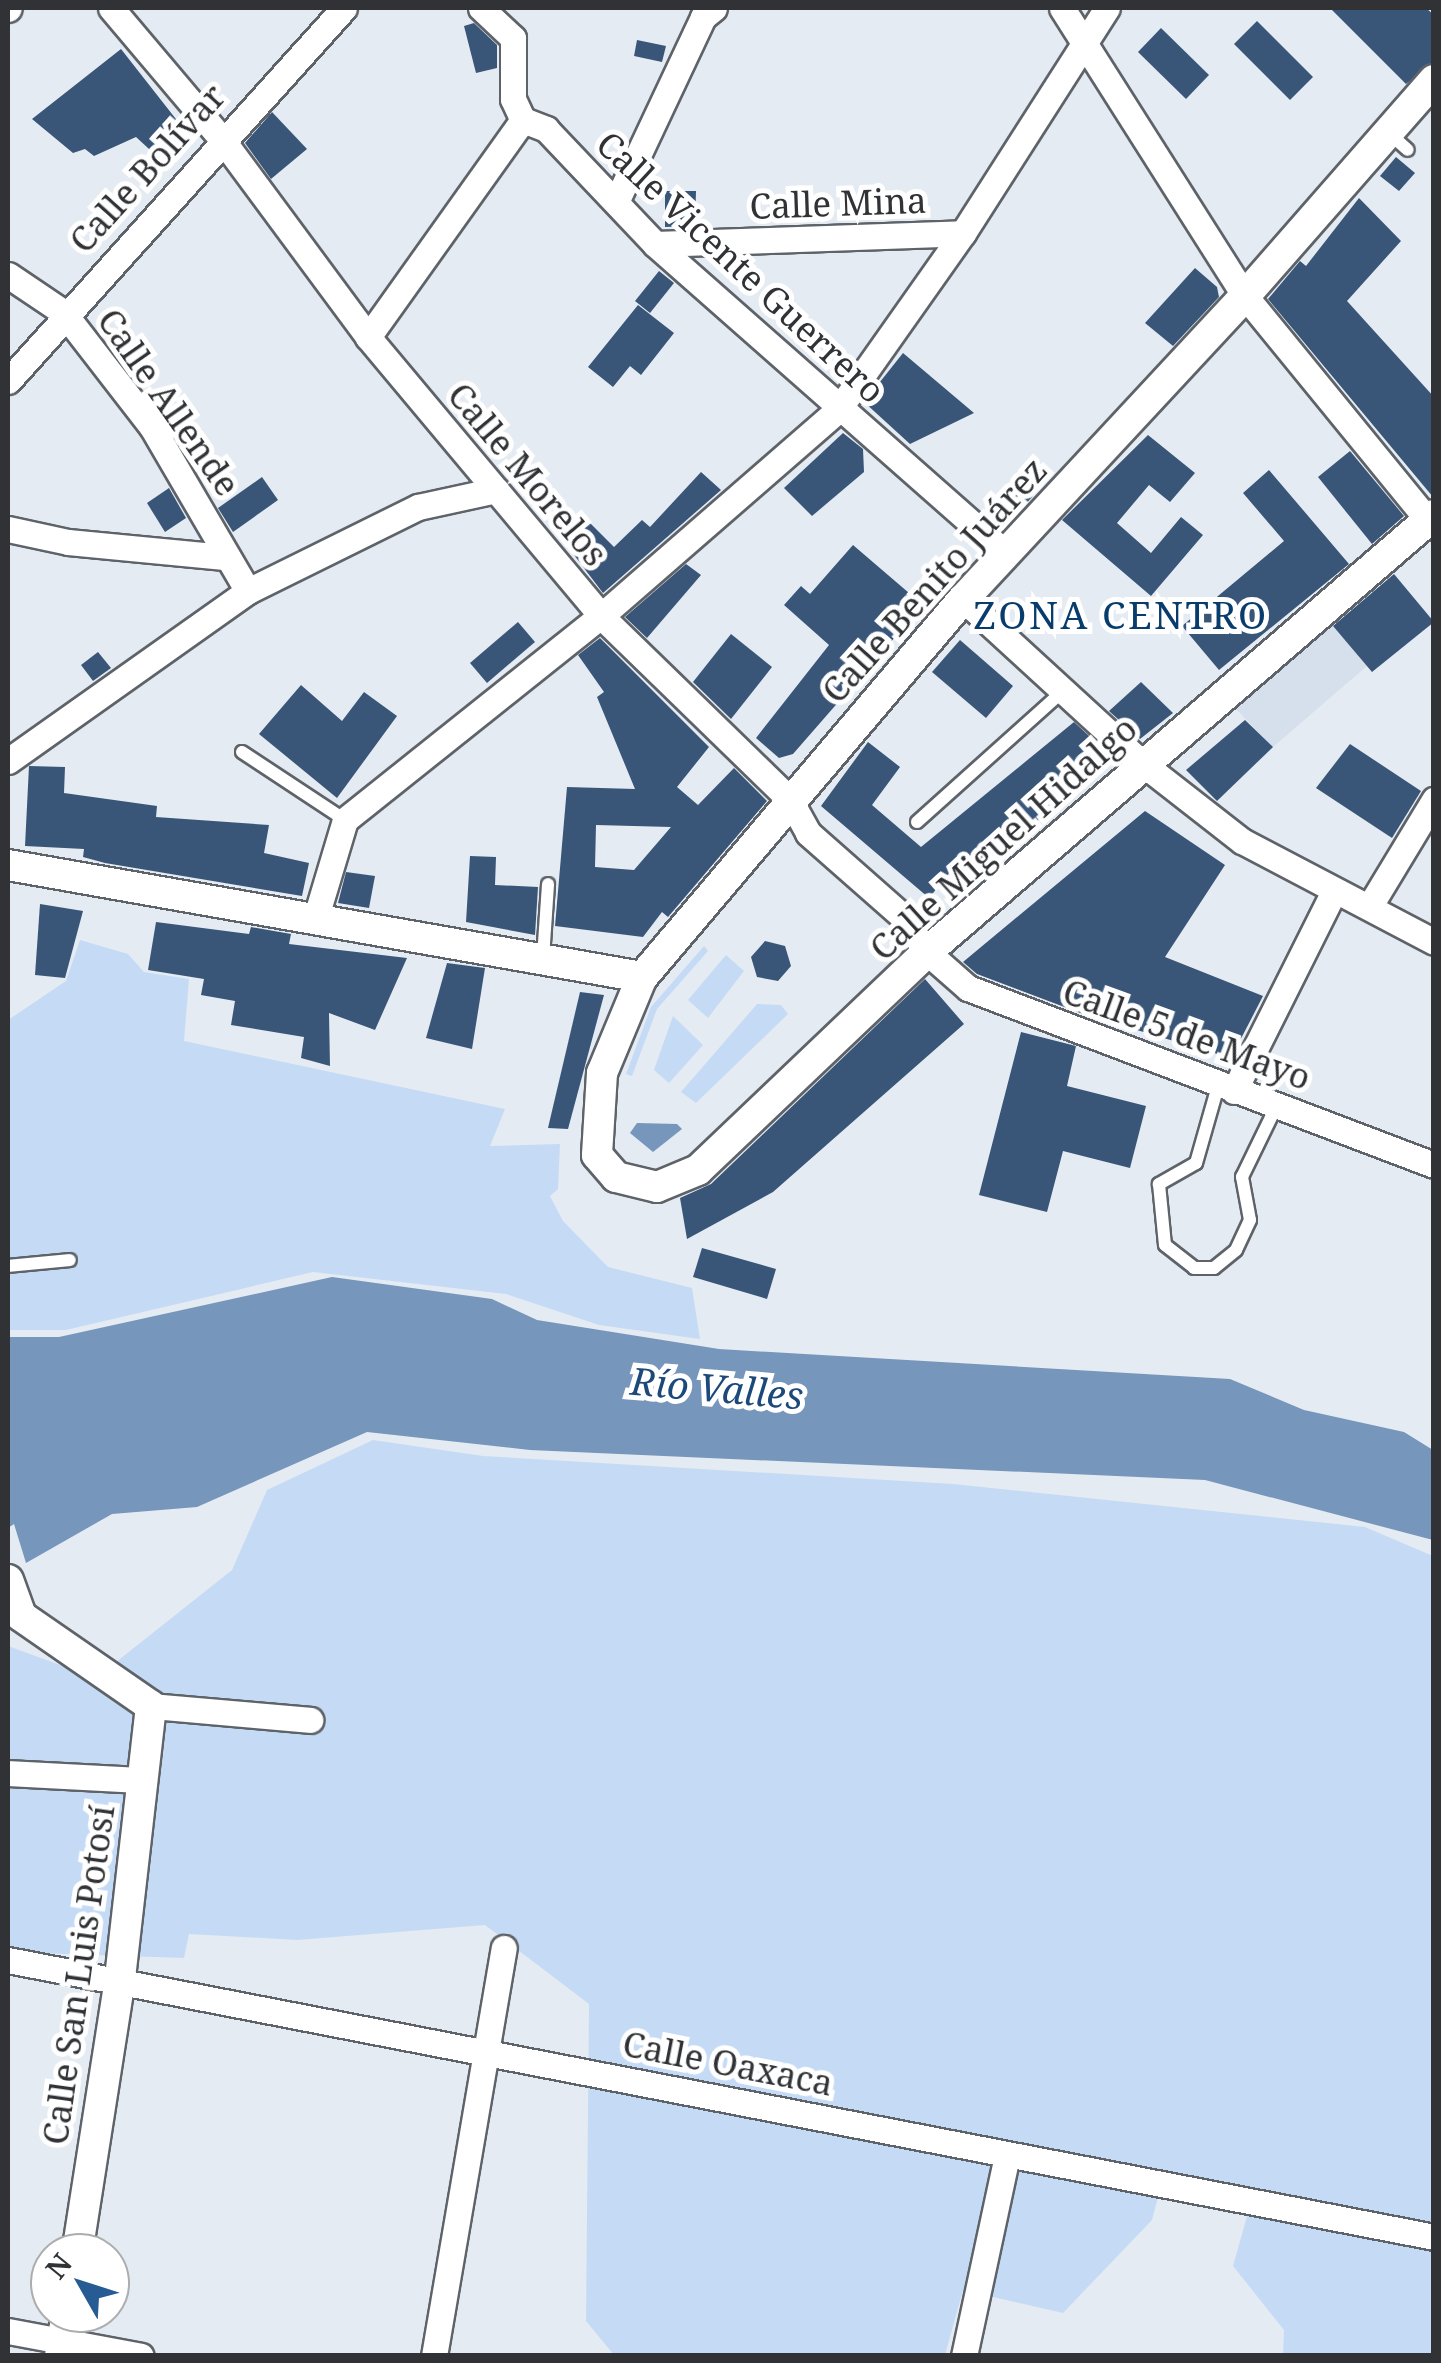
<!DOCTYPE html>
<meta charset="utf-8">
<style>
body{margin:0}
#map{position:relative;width:1441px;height:2363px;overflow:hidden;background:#e5ebf2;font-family:"Noto Serif",serif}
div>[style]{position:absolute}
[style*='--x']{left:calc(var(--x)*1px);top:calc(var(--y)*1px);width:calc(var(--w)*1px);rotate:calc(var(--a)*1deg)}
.built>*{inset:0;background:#d6e0ed}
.green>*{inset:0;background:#c5dbf5}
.water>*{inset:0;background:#7796bb}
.building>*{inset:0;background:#395678}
.roads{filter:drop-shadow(2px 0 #5e6369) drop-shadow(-2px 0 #5e6369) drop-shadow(0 2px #5e6369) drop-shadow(0 -2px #5e6369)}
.service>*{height:12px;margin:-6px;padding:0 6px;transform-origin:6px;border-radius:6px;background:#fff}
.minor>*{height:25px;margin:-12.5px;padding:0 12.5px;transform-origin:12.5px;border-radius:12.5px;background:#fff}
.tertiary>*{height:30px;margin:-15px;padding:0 15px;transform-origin:15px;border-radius:15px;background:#fff}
span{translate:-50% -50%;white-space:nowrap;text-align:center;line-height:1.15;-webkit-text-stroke:10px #fff;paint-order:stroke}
.street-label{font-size:35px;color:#303235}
.neighbourhood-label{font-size:38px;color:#083c6d;letter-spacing:2.5px}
.water-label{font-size:38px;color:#1c497a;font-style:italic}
.frame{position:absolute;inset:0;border:10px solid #303235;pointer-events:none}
.north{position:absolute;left:30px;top:2233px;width:100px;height:100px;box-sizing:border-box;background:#fff;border:2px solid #acadae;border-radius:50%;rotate:309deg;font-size:28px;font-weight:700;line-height:40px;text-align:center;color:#303235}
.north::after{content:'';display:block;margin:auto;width:35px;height:45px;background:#265b94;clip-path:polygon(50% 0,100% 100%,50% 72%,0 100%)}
</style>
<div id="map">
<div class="built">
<div style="clip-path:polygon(1332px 625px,1367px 666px,1273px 747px,1234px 707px)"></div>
</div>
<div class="green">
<div style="clip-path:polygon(80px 940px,128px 954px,144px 972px,189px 979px,184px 1041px,505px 1109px,490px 1146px,560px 1144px,558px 1189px,550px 1196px,563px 1221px,608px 1267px,692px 1288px,700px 1339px,599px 1325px,506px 1294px,313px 1272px,66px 1330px,8px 1330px,8px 1020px,66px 981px)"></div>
<div style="clip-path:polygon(704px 946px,708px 951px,657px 1009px,632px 1076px,626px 1074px,651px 1007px)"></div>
<div style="clip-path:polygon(726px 955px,744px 971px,708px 1018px,688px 1000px)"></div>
<div style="clip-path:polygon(757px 1004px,781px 1005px,788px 1014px,696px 1103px,681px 1092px)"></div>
<div style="clip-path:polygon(673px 1016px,703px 1045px,669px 1083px,654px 1070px)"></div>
<div style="clip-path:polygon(373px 1440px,483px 1456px,953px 1484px,1365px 1527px,1433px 1556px,1433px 2355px,1283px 2355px,1284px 2330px,1233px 2266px,1253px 2195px,1163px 2178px,1152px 2220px,1063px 2313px,963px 2290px,945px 2355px,614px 2355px,586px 2321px,589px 2004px,485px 1925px,297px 1940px,189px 1934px,184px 1958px,8px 1952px,8px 1646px,96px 1678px,232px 1570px,267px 1490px)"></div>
</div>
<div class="water">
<div style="clip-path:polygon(637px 1123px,677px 1124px,682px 1129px,653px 1152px,630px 1133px)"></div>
<div style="clip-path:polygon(332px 1277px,492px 1299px,537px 1320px,719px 1349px,1230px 1379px,1304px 1410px,1404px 1432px,1433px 1450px,1433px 1540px,1205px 1480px,530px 1450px,367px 1432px,197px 1507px,112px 1514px,26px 1563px,14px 1524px,8px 1528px,8px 1337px,59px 1337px)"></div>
</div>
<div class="building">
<div style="clip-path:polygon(1330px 8px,1426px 8px,1434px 15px,1434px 62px,1406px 84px)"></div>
<div style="clip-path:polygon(1257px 21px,1313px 77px,1290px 100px,1234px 44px)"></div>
<div style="clip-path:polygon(474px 23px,497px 45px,497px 68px,476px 73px,464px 26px)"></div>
<div style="clip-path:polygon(1161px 28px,1209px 75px,1186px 99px,1138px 52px)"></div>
<div style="clip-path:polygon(637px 40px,666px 46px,662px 62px,634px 56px)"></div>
<div style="clip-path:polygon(121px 49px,190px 137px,161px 160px,136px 137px,94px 156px,85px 149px,73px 153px,32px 119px)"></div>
<div style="clip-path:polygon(272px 112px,307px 149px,271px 179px,245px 143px)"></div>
<div style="clip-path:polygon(1396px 157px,1415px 173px,1399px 191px,1380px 176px)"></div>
<div style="clip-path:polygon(665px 191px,696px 191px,695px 226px,665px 227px)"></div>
<div style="clip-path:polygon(1359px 198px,1401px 241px,1347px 301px,1434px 397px,1433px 497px,1268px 299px,1300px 261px,1306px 266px)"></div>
<div style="clip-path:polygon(1195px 268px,1217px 287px,1219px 297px,1173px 346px,1145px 323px)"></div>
<div style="clip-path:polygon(659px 271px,674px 283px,650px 313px,635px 301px)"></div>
<div style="clip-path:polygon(638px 305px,674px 333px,641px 375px,630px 366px,613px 387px,588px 367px)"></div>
<div style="clip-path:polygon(903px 353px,974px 413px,910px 444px,864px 402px)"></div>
<div style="clip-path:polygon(843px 433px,863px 449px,864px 472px,812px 516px,784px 488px)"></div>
<div style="clip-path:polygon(1148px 435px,1195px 473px,1170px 502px,1149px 485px,1117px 523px,1151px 553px,1181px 517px,1203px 535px,1151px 596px,1062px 520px)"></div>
<div style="clip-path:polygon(1350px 451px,1404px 516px,1372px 544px,1318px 477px)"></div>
<div style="clip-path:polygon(1269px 470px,1349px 564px,1219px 670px,1182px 626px,1284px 541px,1243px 493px)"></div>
<div style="clip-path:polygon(701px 472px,721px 490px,603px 593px,558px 534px,580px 513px,614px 547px,642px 520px,650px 527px)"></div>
<div style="clip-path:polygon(262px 477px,278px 500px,233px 532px,218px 508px)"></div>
<div style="clip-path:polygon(1025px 484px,1036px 493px,1002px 529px,993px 521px)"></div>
<div style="clip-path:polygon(169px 488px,186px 518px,165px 532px,147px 503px)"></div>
<div style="clip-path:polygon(853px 545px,923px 605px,793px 754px,779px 758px,756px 738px,829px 645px,784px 605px,801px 586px,810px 594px)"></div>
<div style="clip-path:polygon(686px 564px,701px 575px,647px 638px,625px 617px)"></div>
<div style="clip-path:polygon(1394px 574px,1434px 622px,1372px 672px,1333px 626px)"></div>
<div style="clip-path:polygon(518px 622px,535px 642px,487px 683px,470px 663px)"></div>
<div style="clip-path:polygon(731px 634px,772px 667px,731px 719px,693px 682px)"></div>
<div style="clip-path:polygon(evenodd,600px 638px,709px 747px,677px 787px,698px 805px,734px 768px,767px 801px,668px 917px,662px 912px,643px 937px,555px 926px,567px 787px,635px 789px,597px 697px,604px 692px,578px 655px,600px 638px,596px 825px,671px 827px,634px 870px,595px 867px,596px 825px)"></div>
<div style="clip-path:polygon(960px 640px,1013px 686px,986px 718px,932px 672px)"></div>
<div style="clip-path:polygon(98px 652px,111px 668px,93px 681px,81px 665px)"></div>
<div style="clip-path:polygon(1141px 682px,1173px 713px,1140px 739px,1109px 711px)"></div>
<div style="clip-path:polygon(301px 685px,342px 721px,364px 692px,397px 716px,337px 798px,259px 734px)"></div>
<div style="clip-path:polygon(1245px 720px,1273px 747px,1217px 801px,1186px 770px)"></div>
<div style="clip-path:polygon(1074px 722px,1114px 759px,969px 876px,956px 865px,929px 898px,821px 806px,868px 742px,900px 767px,872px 805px,921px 847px)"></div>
<div style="clip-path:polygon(1350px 744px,1421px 791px,1392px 838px,1316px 788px)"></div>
<div style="clip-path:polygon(29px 766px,65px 767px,64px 793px,157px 806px,156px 817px,269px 825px,264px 853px,309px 863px,302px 896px,105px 863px,83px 857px,84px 849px,25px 846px)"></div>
<div style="clip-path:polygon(1145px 811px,1225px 865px,1165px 957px,1263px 996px,1231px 1058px,1083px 1014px,977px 974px,963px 962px)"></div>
<div style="clip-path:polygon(470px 856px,496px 857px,495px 885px,538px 887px,535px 935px,466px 922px)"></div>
<div style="clip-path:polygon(346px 872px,375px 876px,369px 908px,338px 903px)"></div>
<div style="clip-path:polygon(40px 904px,83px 911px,65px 978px,35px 975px)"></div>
<div style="clip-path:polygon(156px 922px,249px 934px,251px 927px,291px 934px,289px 944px,407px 958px,375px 1030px,329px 1013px,330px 1066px,301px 1058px,304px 1037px,231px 1025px,235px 1001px,201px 995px,204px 979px,148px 970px)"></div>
<div style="clip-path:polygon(765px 941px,785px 946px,791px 966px,778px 981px,757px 977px,751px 957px)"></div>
<div style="clip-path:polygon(447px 963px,485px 968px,472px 1049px,426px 1038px)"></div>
<div style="clip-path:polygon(925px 979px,964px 1024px,773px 1192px,687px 1239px,680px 1198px,711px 1184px)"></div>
<div style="clip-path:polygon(580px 992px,604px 995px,568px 1129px,548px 1128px)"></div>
<div style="clip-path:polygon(1021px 1032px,1076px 1046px,1067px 1086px,1146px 1106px,1130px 1168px,1063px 1151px,1047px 1212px,979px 1195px)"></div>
<div style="clip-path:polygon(702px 1248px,776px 1269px,767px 1299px,693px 1277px)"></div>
</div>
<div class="roads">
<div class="service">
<div style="--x:1389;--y:133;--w:25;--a:42"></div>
<div style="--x:242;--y:752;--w:123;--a:33.4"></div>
<div style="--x:917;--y:822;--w:198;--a:-41.9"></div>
<div style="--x:543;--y:958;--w:74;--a:-86.1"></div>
<div style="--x:1218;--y:1086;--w:80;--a:105.9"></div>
<div style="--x:1196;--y:1163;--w:43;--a:150.4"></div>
<div style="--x:1159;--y:1184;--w:61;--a:84.4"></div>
<div style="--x:1165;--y:1245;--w:37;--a:38"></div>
<div style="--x:1194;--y:1268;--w:20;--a:0"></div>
<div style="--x:1214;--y:1268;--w:28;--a:-39"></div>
<div style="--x:1236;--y:1250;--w:33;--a:-65"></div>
<div style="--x:1250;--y:1220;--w:44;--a:-100.5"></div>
<div style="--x:1242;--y:1177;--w:80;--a:-64.1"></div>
<div style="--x:8;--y:1266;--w:62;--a:-5.5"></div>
</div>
<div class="minor">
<div style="--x:111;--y:8;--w:170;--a:49.8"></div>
<div style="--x:221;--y:138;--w:247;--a:53.5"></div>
<div style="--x:368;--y:337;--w:363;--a:50.1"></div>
<div style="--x:601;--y:616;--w:264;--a:44.2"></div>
<div style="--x:790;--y:800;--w:38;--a:61"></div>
<div style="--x:808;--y:833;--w:125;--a:41.4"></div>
<div style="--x:902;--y:916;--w:44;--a:55.2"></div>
<div style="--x:927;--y:952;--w:55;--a:41.3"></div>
<div style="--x:968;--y:988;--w:498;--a:20.8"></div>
<div style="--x:481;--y:8;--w:44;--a:43.2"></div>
<div style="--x:513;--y:38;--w:61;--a:90"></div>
<div style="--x:513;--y:99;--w:23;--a:65"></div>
<div style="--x:523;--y:120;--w:25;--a:21"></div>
<div style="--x:546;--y:129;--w:158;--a:46.5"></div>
<div style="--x:655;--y:244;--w:467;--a:41.4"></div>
<div style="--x:1062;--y:8;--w:341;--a:57.6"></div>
<div style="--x:1245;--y:296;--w:289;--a:50.8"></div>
<div style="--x:8;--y:9;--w:1;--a:-45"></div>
<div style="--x:617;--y:200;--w:202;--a:-64.8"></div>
<div style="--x:703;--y:17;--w:14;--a:-39"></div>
<div style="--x:655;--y:244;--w:308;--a:-2"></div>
<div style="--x:8;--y:275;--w:66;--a:33.9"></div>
<div style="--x:63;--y:312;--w:145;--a:52.3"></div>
<div style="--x:152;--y:427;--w:190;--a:59.7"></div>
<div style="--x:368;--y:337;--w:267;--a:-54.5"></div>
<div style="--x:8;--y:381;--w:502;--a:-47.99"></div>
<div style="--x:8;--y:529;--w:61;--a:12.2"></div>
<div style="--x:68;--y:542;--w:157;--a:5.5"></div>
<div style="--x:963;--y:599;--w:243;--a:42.5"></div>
<div style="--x:1142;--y:763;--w:127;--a:38"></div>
<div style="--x:1242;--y:841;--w:217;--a:27.7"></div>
<div style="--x:8;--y:761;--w:294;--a:-35.3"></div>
<div style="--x:248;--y:591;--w:190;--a:-26.3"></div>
<div style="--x:418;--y:507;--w:80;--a:-12.3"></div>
<div style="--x:1371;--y:904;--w:122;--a:-58.8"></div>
<div style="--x:315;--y:920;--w:104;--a:-73.3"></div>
<div style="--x:345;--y:820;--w:327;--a:-38.6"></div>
<div style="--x:601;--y:616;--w:314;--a:-41"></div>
<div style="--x:838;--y:410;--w:217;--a:-54.8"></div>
<div style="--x:963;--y:233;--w:267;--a:-57.4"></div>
<div style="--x:1234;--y:1091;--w:224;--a:-63.4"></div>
<div style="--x:151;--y:1706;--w:160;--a:5"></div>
<div style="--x:8;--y:1773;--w:134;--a:3"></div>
<div style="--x:8;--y:1960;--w:1453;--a:10.99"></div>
<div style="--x:8;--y:2331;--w:135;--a:10.6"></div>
<div style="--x:434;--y:2356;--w:414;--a:-80.3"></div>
<div style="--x:964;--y:2356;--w:206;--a:-77.9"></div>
</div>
<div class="tertiary">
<div style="--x:1434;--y:80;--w:287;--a:131.2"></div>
<div style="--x:1245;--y:296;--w:414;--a:132.9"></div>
<div style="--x:963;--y:599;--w:496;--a:130.3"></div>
<div style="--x:642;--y:977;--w:104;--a:112.6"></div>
<div style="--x:602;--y:1073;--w:82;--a:93.5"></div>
<div style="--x:597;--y:1155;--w:29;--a:49"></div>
<div style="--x:616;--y:1177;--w:42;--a:13.7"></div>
<div style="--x:657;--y:1187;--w:44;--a:-22.5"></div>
<div style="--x:698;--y:1170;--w:316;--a:-43.6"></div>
<div style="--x:927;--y:952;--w:669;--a:-40.76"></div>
<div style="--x:8;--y:865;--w:644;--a:10.02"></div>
<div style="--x:8;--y:1580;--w:38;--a:70"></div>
<div style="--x:21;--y:1616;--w:158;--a:34.7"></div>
<div style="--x:151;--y:1706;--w:275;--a:96.5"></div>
<div style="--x:120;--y:1979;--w:277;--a:98.9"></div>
<div style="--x:60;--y:2356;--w:44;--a:-80.8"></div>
</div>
</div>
<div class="street-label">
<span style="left:147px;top:168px;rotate:-48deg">Calle Bolívar</span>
<span style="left:838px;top:203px;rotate:-2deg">Calle Mina</span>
<span style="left:741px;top:267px;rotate:43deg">Calle Vicente Guerrero</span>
<span style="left:169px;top:402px;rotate:55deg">Calle Allende</span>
<span style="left:528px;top:474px;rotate:50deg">Calle Morelos</span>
<span style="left:934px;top:580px;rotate:-48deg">Calle Benito Juárez</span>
<span style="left:1003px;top:838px;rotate:-42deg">Calle Miguel Hidalgo</span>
<span style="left:1187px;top:1034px;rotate:20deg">Calle 5 de Mayo</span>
<span style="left:78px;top:1975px;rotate:-82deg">Calle San Luis Potosí</span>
<span style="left:728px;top:2063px;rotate:11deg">Calle Oaxaca</span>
</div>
<div class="neighbourhood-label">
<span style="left:1121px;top:615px">ZONA CENTRO</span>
</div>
<div class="water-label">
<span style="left:717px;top:1388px;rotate:5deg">Río Valles</span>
</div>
<div class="frame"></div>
<div class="north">N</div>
</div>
